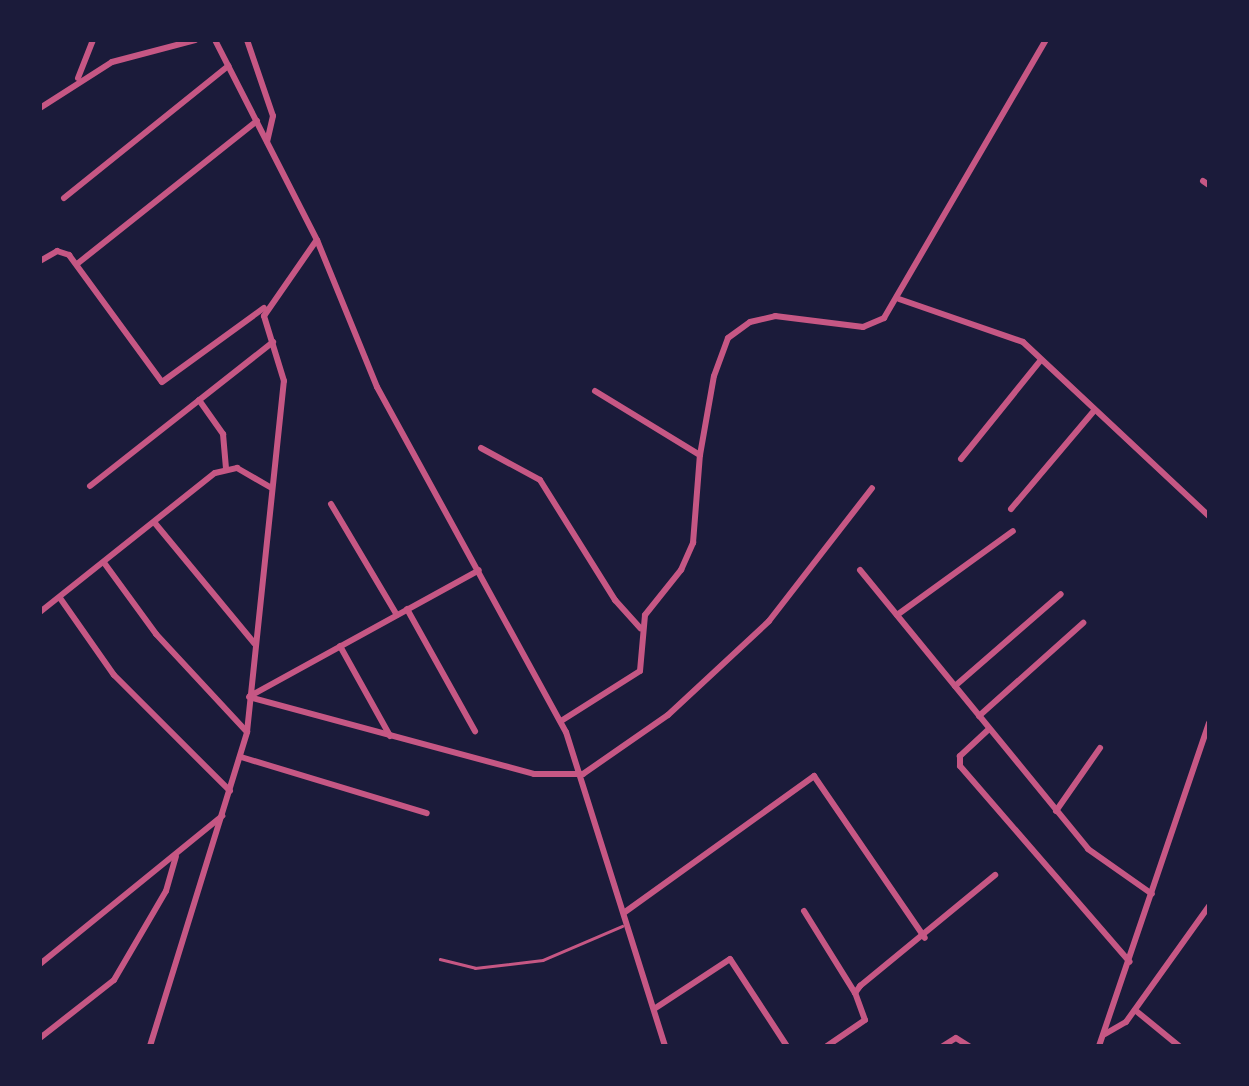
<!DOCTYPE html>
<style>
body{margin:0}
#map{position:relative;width:1249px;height:1086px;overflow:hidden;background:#1b1b3a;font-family:"Exo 2",sans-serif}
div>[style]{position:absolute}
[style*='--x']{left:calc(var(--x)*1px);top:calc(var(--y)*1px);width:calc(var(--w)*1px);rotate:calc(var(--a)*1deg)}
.service>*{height:2.5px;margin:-1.25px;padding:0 1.25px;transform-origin:1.25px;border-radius:1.25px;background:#c65784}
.minor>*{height:6px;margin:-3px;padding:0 3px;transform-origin:3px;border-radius:3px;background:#c65784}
span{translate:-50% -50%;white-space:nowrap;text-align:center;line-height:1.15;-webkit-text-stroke:9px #1b1b3a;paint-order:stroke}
.frame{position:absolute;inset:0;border:42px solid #1b1b3a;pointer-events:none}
</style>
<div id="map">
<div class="service">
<div style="--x:440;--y:959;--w:36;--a:14"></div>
<div style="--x:475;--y:968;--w:68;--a:-6.7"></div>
<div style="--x:543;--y:960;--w:86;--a:-23.3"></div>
</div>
<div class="minor">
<div style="--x:215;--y:40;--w:225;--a:63"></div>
<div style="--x:317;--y:240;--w:159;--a:67.8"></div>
<div style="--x:377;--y:387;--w:393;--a:61.3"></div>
<div style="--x:566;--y:732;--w:329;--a:72.5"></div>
<div style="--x:247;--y:40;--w:80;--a:71.1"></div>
<div style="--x:273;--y:116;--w:26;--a:103"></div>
<div style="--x:78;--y:78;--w:41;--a:-68.5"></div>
<div style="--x:40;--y:108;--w:85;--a:-32.6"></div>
<div style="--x:112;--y:62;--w:86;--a:-14.8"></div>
<div style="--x:1203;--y:181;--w:7;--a:34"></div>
<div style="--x:64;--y:198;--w:211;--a:-38.8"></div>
<div style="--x:40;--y:261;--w:20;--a:-30"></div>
<div style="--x:57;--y:251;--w:13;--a:18"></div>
<div style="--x:69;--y:255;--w:157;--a:53.8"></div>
<div style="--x:162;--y:382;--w:126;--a:-36"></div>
<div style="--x:77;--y:264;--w:230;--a:-38.5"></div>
<div style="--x:899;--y:299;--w:131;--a:19.1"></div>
<div style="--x:1023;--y:342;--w:255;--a:43.1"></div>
<div style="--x:595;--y:391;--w:123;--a:31.4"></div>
<div style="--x:199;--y:400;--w:42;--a:54.8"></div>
<div style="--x:223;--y:434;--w:34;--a:85"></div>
<div style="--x:481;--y:448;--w:67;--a:28.5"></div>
<div style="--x:540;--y:480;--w:142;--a:58"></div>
<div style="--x:615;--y:600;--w:38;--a:48"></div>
<div style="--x:961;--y:459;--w:127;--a:-51.1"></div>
<div style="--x:90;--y:486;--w:233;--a:-38.2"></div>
<div style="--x:331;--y:504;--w:129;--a:59.3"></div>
<div style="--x:1011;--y:509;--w:127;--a:-49.8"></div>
<div style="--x:154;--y:522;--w:158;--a:50.4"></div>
<div style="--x:105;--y:564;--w:87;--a:53.9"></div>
<div style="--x:156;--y:634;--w:132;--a:47.1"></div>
<div style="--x:860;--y:570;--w:360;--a:50.7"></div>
<div style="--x:1088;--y:849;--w:78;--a:35.1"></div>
<div style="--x:60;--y:598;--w:94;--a:55"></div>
<div style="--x:114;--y:675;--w:164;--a:45"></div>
<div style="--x:407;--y:609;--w:140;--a:60.9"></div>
<div style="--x:40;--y:612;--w:223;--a:-38.5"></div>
<div style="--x:215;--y:473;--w:23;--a:-13"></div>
<div style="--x:237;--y:468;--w:38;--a:30"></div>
<div style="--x:897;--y:615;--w:143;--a:-35.9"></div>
<div style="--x:340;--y:646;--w:103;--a:60.9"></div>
<div style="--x:955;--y:686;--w:140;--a:-41"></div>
<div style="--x:250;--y:696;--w:261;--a:-28.8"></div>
<div style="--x:249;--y:697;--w:295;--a:15.1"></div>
<div style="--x:534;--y:774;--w:49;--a:0"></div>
<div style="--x:583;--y:774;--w:103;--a:-34.8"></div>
<div style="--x:668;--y:715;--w:138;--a:-42.9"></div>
<div style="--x:769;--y:621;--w:168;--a:-52.2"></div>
<div style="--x:979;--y:716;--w:140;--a:-41.8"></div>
<div style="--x:561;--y:721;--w:93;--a:-32.3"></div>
<div style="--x:640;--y:671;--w:56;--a:-84.9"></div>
<div style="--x:645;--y:615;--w:58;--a:-51.3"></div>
<div style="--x:681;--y:570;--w:30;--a:-66"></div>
<div style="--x:693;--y:543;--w:88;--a:-85.5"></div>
<div style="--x:700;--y:455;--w:80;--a:-80"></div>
<div style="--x:714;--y:376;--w:40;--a:-69.8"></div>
<div style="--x:728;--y:338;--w:27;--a:-36"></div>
<div style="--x:750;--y:322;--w:26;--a:-13"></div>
<div style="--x:775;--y:316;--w:89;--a:7.1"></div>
<div style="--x:863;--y:327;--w:23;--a:-23"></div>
<div style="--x:884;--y:318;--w:322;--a:-59.8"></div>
<div style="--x:989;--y:729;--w:40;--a:137"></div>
<div style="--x:960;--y:756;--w:10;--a:90"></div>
<div style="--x:960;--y:766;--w:259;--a:49.1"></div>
<div style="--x:241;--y:757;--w:194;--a:16.8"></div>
<div style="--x:1056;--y:811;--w:77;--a:-55.1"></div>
<div style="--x:804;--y:911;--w:97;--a:58.1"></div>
<div style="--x:625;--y:912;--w:233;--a:-35.7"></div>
<div style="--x:814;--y:776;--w:196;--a:55.6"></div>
<div style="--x:40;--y:964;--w:235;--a:-39.1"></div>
<div style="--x:654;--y:1009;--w:91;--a:-33.3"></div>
<div style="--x:730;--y:959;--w:104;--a:56.8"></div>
<div style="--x:1135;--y:1010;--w:57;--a:39.3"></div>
<div style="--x:1105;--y:1034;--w:24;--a:-30"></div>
<div style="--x:1126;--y:1022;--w:143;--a:-54.4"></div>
<div style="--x:40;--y:1038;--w:94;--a:-38.1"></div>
<div style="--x:114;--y:980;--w:103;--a:-59.7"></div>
<div style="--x:166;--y:891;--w:36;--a:-74"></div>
<div style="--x:150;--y:1046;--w:329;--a:-72.8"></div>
<div style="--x:247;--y:732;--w:353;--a:-84"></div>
<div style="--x:284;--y:381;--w:68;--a:-107.1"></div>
<div style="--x:264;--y:316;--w:91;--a:-55.3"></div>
<div style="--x:827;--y:1046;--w:46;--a:-34.4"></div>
<div style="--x:865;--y:1020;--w:29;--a:-110"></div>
<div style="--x:855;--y:993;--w:9;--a:-54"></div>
<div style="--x:860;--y:986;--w:175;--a:-39.4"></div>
<div style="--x:943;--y:1046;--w:15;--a:-32"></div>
<div style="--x:956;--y:1038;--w:15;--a:32"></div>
<div style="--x:1099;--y:1046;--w:341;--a:-71.2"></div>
</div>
<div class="frame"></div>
</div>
